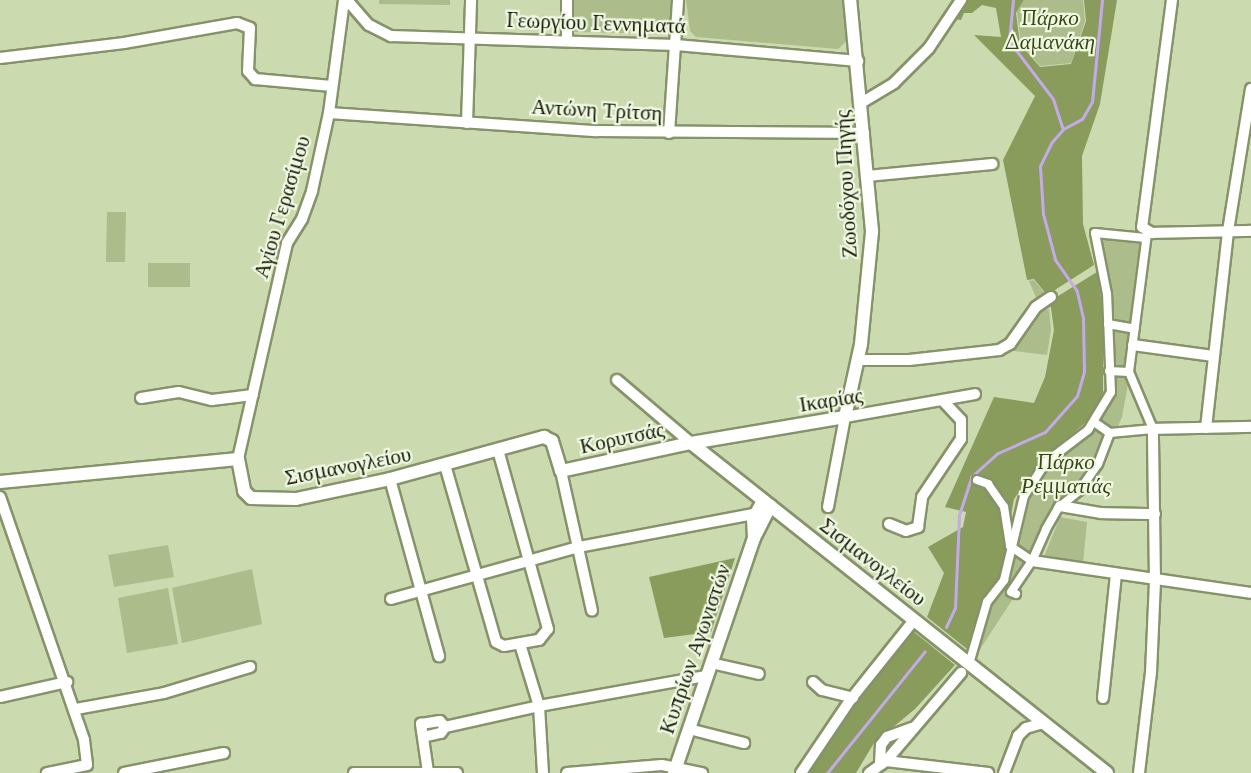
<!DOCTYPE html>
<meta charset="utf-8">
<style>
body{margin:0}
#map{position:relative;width:1251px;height:773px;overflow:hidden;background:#ccdaaf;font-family:Lora,serif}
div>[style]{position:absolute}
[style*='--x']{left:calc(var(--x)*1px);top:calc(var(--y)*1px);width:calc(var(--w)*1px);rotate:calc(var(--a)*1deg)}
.green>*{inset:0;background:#acbc8a}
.forest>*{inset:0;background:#899c5c}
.stream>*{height:3px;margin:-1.5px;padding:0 1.5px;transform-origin:1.5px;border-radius:1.5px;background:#c3aae9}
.roads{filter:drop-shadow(2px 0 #86936a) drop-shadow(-2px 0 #86936a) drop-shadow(0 2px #86936a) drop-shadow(0 -2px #86936a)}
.pedestrian>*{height:8px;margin:-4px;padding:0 4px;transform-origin:4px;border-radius:4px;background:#fff}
.minor>*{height:10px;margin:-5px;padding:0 5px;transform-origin:5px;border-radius:5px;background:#fff}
.tertiary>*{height:12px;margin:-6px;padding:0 6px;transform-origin:6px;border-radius:6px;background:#fff}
span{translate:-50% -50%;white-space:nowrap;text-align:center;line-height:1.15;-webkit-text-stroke:4.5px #f0f8e2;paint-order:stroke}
.park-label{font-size:21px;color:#364312;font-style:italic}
.street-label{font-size:21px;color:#151a0a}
</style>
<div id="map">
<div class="green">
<div style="clip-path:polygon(379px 0,450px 0,450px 5px,379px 4px)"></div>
<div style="clip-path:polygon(572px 0,673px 0,672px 34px,572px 32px)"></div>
<div style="clip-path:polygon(686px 0,844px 0,851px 37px,838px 49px,696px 37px,690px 31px)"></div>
<div style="clip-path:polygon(1024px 0,1083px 0,1085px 21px,1071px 63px,1040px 66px,1021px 44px,1017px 12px)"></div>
<div style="clip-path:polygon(107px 212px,126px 212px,125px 262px,106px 262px)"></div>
<div style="clip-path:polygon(1090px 236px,1147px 241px,1139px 325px,1122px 417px,1105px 458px,1086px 489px,1058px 513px,1033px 568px,973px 660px,968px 650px,984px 599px,1001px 579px,1016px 500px,1045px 459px,1094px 416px,1104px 392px,1104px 309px)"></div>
<div style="clip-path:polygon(148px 263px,190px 263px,190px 287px,148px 287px)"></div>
<div style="clip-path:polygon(1034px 280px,1046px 295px,1037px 300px,1029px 281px)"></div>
<div style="clip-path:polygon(1049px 309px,1051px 330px,1047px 355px,1014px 351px,1043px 310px)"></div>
<div style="clip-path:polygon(1060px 517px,1087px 522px,1083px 563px,1043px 559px)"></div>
<div style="clip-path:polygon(168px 545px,174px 577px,114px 587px,108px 555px)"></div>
<div style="clip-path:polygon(252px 569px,262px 624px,182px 643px,172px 588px)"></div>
<div style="clip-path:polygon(168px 588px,178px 644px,127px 653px,118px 598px)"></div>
</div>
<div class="forest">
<div style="clip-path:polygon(965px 0,1024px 0,1016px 13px,1020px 44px,1040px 67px,1071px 64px,1086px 21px,1084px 0,1117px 0,1100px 104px,1082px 156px,1083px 224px,1094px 265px,1047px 295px,1034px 279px,1027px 280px,1003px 160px,1035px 96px,974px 35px,1001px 37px,996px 8px,982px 5px,972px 13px,964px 13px,961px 20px,955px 19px)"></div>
<div style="clip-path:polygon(1097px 272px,1103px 310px,1103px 392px,1093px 416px,1044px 458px,1014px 499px,1000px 578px,983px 598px,967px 649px,927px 617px,944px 573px,928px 547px,963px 527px,966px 512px,945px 507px,994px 397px,1034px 403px,1045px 377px,1054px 330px,1050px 301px)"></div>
<div style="clip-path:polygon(735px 558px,711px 632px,664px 638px,649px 577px)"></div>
<div style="clip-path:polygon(914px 632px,955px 665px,915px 709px,874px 743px,856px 773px,808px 773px,855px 700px)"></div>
</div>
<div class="stream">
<div style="--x:1013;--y:0;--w:41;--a:95.6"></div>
<div style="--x:1009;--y:41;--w:73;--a:52.8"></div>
<div style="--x:1053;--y:99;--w:32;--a:72"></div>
<div style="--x:946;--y:627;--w:21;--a:-65"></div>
<div style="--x:955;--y:608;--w:93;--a:-87.5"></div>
<div style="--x:959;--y:515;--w:40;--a:-72"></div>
<div style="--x:971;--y:477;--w:36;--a:-42"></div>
<div style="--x:998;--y:453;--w:51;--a:-24.1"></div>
<div style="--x:1045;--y:432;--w:48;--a:-48.4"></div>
<div style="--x:1077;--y:396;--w:26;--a:-74"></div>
<div style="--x:1084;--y:371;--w:53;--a:-91.1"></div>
<div style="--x:1083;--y:318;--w:28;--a:-103"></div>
<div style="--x:1077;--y:291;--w:39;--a:-125"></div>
<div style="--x:1055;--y:259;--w:20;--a:-105"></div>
<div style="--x:1050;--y:240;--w:27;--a:-105"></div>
<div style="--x:1043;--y:214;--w:48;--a:-93.6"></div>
<div style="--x:1040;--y:166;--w:25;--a:-64"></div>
<div style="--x:1051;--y:143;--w:18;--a:-49"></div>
<div style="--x:1063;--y:129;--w:21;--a:-28"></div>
<div style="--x:1082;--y:119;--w:20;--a:-60"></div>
<div style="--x:1092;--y:102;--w:102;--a:-84.4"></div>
<div style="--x:827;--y:773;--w:156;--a:-51.2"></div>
</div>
<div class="roads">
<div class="pedestrian">
<div style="--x:1108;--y:324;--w:27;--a:10"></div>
<div style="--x:1109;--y:371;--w:20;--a:3"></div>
<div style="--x:1094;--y:422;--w:19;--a:35"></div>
<div style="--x:1110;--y:433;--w:43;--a:-5.3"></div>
<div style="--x:1153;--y:429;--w:62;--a:-112.8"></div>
<div style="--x:1129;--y:372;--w:139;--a:-82.6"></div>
<div style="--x:977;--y:480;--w:12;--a:20"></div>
<div style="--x:988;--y:484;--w:28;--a:55"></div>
<div style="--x:1004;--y:507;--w:39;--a:81"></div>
<div style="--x:1010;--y:546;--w:27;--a:34"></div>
<div style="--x:1016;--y:594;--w:5;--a:-158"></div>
<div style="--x:1011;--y:592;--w:37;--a:-56"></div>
<div style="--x:1032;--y:561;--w:35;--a:-66"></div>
<div style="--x:1046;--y:529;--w:24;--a:-60"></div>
<div style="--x:1058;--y:508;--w:27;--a:-39"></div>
<div style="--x:1079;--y:491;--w:33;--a:-55"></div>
<div style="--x:1098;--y:464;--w:33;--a:-69"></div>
<div style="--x:969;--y:664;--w:65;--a:-73.8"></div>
<div style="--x:987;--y:602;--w:28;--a:-52"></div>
<div style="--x:1004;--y:580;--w:86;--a:-76.6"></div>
<div style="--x:1024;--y:496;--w:40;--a:-57.1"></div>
<div style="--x:1046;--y:462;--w:53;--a:-37.3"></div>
<div style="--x:1088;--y:430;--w:44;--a:-58.8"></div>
<div style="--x:1111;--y:392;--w:98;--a:-92.3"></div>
<div style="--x:1107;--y:294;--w:62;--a:-101.1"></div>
<div style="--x:1095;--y:233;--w:51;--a:5.6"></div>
</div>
<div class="minor">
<div style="--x:347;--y:0;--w:33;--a:49"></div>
<div style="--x:369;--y:25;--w:25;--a:27"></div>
<div style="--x:391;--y:36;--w:285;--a:1.8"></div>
<div style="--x:676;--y:45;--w:183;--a:5"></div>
<div style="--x:1172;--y:0;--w:229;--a:97.5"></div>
<div style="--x:1142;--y:227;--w:12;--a:31"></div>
<div style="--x:1152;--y:233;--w:99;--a:-1.2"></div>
<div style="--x:567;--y:41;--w:41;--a:-90"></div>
<div style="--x:0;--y:58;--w:125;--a:-6.9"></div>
<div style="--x:124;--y:43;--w:115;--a:-10"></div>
<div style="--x:237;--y:23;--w:14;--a:21"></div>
<div style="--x:250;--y:28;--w:43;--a:92.7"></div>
<div style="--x:248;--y:71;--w:11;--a:49"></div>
<div style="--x:255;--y:79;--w:77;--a:5.2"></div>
<div style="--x:861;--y:103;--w:39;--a:-31"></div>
<div style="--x:894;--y:83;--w:49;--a:-45"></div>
<div style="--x:929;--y:48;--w:58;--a:-56.3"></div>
<div style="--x:329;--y:113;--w:268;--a:3.9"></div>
<div style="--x:596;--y:131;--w:268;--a:0.4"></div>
<div style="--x:467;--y:123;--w:123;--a:-88.1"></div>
<div style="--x:669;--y:133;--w:133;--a:-86.1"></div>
<div style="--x:867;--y:176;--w:126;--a:-5.5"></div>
<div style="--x:1133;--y:345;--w:81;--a:7.8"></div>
<div style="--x:858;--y:360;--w:51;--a:0"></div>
<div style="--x:909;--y:360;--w:91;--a:-6.3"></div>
<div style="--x:999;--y:350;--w:13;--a:-29"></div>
<div style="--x:1010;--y:344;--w:45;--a:-54.9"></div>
<div style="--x:1036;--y:307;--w:18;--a:-34"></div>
<div style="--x:617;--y:380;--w:97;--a:40.4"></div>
<div style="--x:141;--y:398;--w:38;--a:-9"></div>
<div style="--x:179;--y:392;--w:34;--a:14"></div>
<div style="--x:212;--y:400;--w:41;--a:-7"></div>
<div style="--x:1206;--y:428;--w:198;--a:-83.6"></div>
<div style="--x:1228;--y:231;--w:144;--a:-80.8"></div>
<div style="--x:238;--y:459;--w:221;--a:-77.2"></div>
<div style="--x:287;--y:243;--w:28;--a:-58"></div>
<div style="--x:302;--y:219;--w:30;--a:-70"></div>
<div style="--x:312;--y:191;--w:80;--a:-77.7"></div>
<div style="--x:329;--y:113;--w:114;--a:-82.4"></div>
<div style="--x:445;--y:465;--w:184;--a:73.9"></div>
<div style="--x:496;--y:642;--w:9;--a:27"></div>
<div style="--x:504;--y:646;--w:36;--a:-10"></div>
<div style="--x:539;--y:640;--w:14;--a:-51"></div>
<div style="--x:548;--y:629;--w:186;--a:-105.6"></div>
<div style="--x:561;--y:471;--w:143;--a:77.5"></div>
<div style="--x:390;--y:479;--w:184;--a:74.5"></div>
<div style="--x:0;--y:497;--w:257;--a:70.9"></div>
<div style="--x:84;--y:740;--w:25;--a:83"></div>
<div style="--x:87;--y:765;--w:41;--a:168.7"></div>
<div style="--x:1060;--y:506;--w:42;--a:9.7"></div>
<div style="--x:1101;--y:513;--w:54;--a:1.1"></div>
<div style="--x:828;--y:507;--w:92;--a:-79.3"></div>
<div style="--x:845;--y:417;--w:132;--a:-10"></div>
<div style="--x:889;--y:524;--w:18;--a:22"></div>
<div style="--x:906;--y:531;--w:13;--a:-18"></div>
<div style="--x:918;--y:527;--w:30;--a:-82"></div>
<div style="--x:922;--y:497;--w:70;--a:-56.1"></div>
<div style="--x:961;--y:439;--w:19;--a:-90"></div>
<div style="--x:961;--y:420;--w:25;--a:-133"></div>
<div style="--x:1032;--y:561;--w:221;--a:8.3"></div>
<div style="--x:391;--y:599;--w:195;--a:-15.5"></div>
<div style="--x:579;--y:547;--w:178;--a:-10.7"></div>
<div style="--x:520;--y:644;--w:65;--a:73"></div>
<div style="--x:539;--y:706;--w:67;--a:86.6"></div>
<div style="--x:711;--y:663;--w:49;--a:12.9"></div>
<div style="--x:813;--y:682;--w:12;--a:42"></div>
<div style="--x:822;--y:690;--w:32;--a:14"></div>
<div style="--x:0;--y:697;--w:69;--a:-12.6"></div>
<div style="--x:1103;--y:698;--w:125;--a:-84"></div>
<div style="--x:76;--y:709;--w:89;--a:-10.3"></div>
<div style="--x:164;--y:693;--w:90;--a:-16.8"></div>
<div style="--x:689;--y:729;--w:57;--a:14.3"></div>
<div style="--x:423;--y:737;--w:18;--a:-13"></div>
<div style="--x:441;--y:733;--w:7;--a:-56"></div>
<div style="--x:445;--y:727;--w:96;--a:-12.6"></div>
<div style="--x:539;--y:706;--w:170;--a:-10.2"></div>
<div style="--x:886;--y:761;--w:103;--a:6.7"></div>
<div style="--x:880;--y:763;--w:18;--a:-87"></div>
<div style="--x:881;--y:745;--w:10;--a:-53"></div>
<div style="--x:887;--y:737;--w:27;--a:-20"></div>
<div style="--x:428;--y:772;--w:49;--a:-98.3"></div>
<div style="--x:421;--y:724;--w:19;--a:-9"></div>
<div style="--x:440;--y:721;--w:8;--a:50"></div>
<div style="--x:124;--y:773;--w:102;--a:-11.3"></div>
<div style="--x:354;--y:773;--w:103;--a:0"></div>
<div style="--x:567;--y:773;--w:95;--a:-4.8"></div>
<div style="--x:662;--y:765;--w:41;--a:11.3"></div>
<div style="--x:801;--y:773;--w:89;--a:-56"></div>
<div style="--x:851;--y:699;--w:101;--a:-51.4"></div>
<div style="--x:869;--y:773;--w:21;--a:-35"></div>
<div style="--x:886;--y:761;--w:116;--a:-49.6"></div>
<div style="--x:1004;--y:773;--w:40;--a:-69"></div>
<div style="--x:1018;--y:736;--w:11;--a:-45"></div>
<div style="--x:1026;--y:728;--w:18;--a:-16"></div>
<div style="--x:1139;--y:773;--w:101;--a:-83.2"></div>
<div style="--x:1151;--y:673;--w:92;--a:-87.5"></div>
<div style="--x:1155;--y:581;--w:152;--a:-90.8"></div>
<div style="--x:1153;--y:429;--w:98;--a:-1.2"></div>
</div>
<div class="tertiary">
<div style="--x:691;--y:443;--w:531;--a:38.42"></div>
<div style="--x:0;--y:482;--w:239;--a:-5.5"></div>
<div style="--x:238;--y:459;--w:33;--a:79"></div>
<div style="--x:244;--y:491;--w:10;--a:45"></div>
<div style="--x:251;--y:498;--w:45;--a:1.3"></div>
<div style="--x:296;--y:499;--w:96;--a:-12"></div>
<div style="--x:390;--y:479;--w:160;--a:-15.3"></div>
<div style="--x:544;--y:437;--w:9;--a:27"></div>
<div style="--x:552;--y:441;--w:31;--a:73"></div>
<div style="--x:561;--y:471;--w:133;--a:-12.2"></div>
<div style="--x:691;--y:443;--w:156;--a:-9.6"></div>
<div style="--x:845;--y:417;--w:75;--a:-77.6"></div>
<div style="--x:861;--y:344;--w:114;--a:-84.4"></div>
<div style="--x:872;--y:231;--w:232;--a:-95.4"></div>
<div style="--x:754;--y:538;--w:19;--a:-93"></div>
<div style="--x:753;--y:519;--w:21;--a:-61"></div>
<div style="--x:674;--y:773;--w:248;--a:-71.2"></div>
<div style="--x:754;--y:538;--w:36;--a:-63"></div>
</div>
</div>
<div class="park-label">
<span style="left:1050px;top:30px">Πάρκο<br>Δαμανάκη</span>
<span style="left:1066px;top:474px">Πάρκο<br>Ρεμματιάς</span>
</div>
<div class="street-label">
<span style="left:596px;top:23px;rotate:2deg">Γεωργίου Γεννηματά</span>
<span style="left:597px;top:110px;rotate:3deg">Αντώνη Τρίτση</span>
<span style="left:846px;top:184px;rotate:-93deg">Ζωοδόχου Πηγής</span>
<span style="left:282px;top:207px;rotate:-73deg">Αγίου Γερασίμου</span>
<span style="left:831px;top:400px;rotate:-9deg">Ικαρίας</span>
<span style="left:622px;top:438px;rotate:-12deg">Κορυτσάς</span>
<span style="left:348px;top:466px;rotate:-11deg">Σισμανογλείου</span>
<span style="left:873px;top:562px;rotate:38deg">Σισμανογλείου</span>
<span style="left:695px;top:649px;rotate:-71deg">Κυπρίων Αγωνιστών</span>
</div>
</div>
